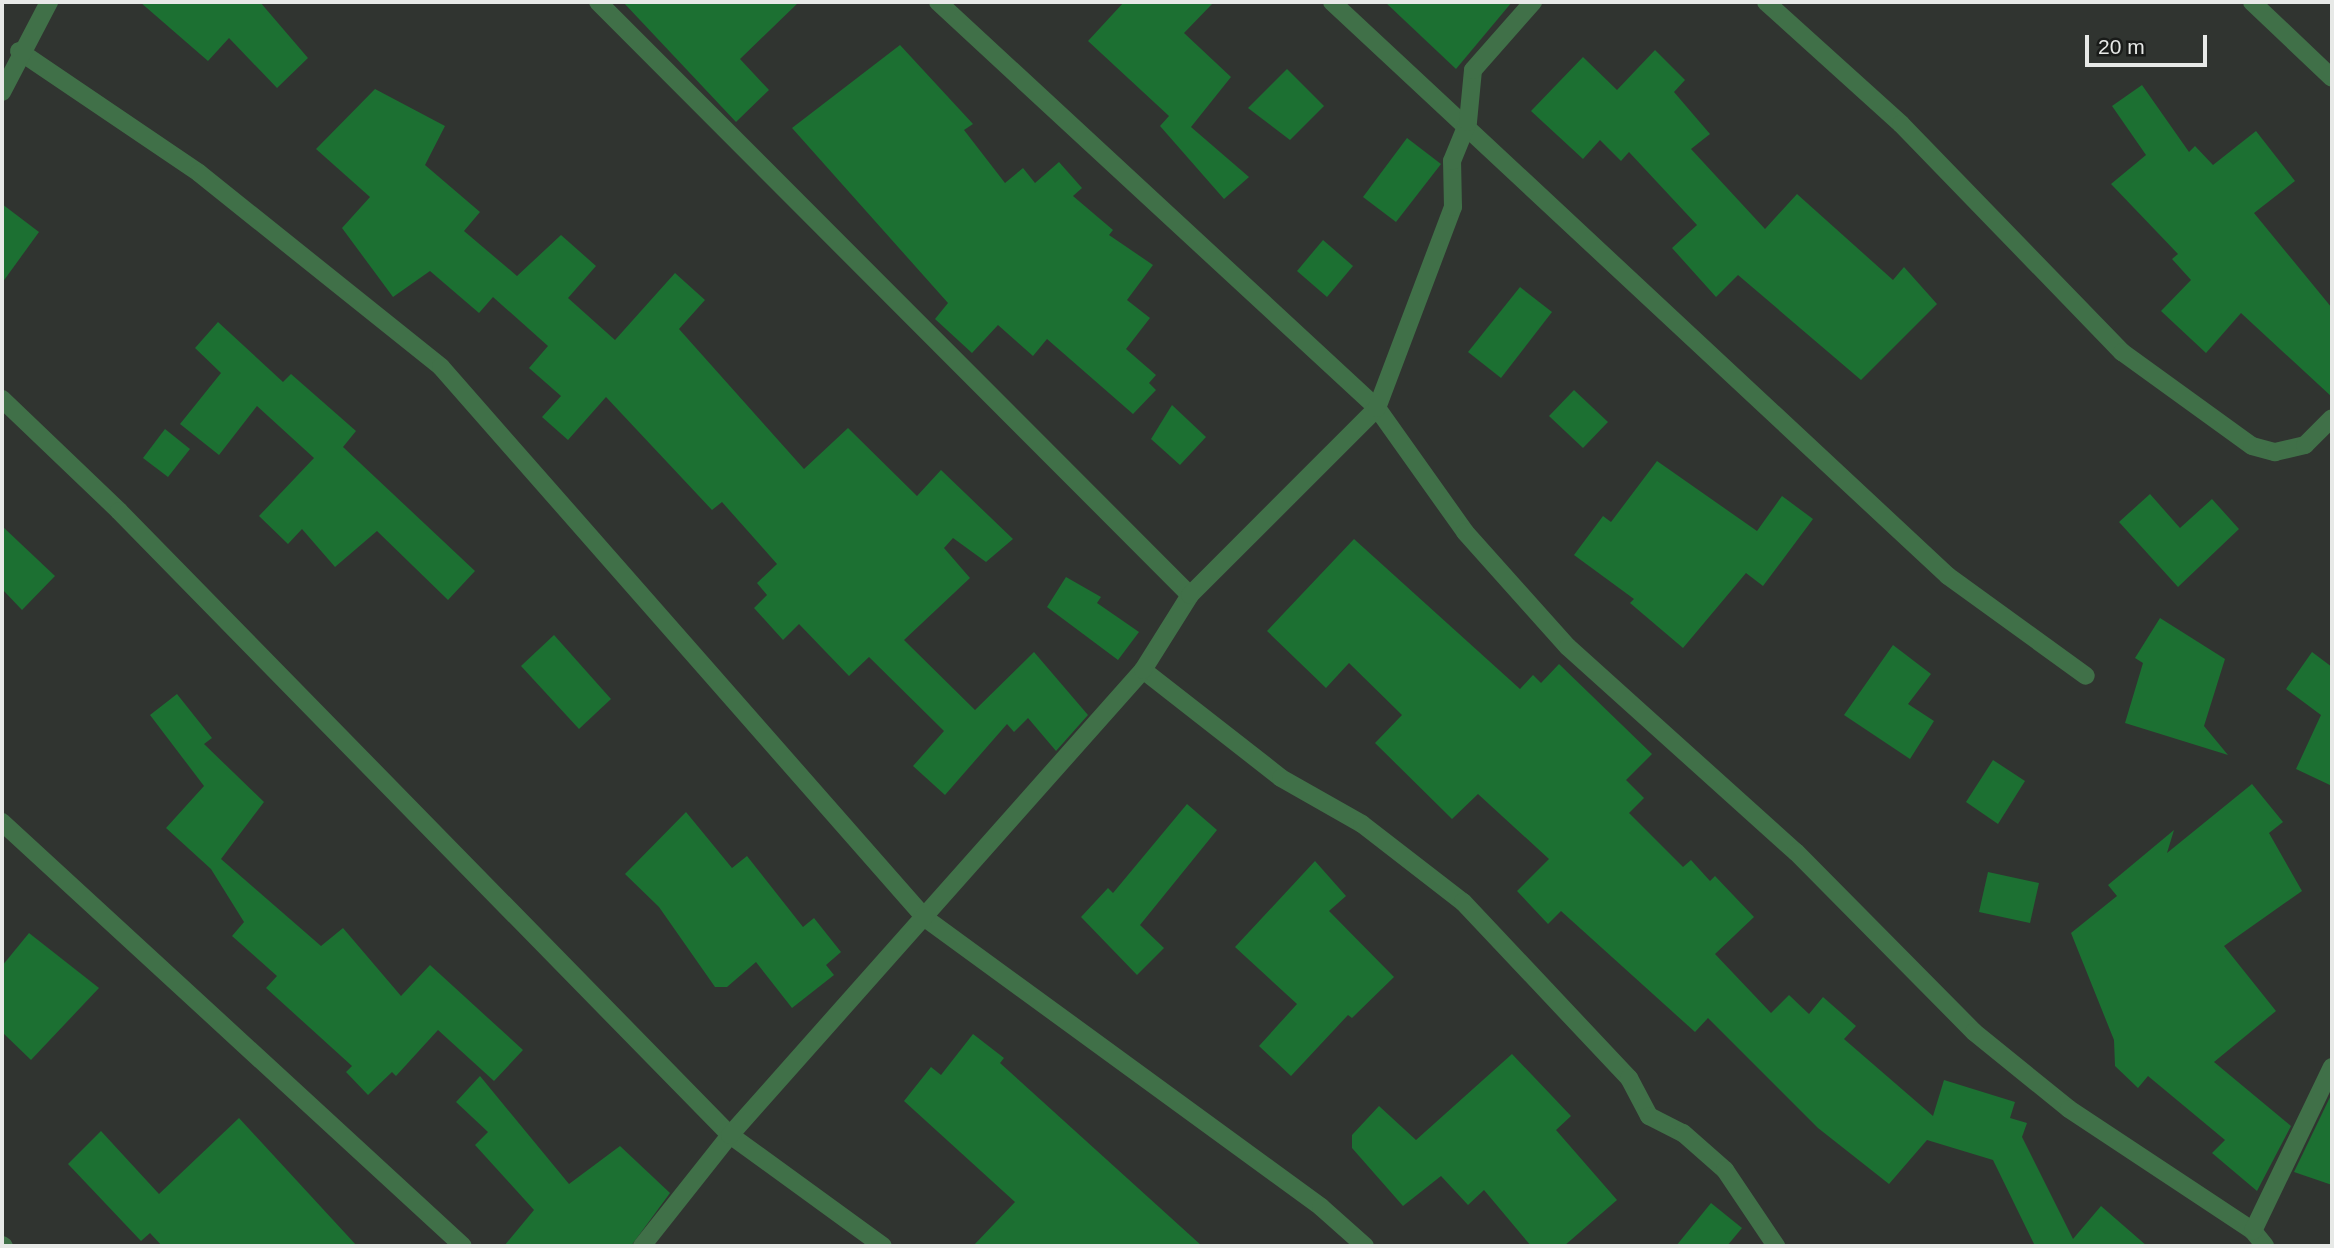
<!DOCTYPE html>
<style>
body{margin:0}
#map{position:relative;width:2334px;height:1248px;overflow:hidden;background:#303430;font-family:Helvetica,sans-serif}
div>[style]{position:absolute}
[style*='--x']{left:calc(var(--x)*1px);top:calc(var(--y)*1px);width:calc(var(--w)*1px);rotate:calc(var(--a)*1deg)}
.building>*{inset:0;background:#1c7032}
.minor>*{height:18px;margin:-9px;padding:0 9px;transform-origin:9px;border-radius:9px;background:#407048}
span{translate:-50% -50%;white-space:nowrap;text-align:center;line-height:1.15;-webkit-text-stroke:6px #191b19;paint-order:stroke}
.frame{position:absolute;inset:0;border:4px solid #e7e9e7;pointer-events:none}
.scale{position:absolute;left:2085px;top:35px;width:122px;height:32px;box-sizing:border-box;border:4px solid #e7e9e7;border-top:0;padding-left:9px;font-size:21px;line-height:24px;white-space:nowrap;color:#e7e9e7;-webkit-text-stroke:5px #191b19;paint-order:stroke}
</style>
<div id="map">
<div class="building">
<div style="clip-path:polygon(140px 2px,260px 2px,308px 58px,277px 88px,229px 38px,208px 61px)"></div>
<div style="clip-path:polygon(623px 2px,799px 2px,740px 59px,769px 90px,736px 122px)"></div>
<div style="clip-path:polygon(1124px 2px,1214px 2px,1184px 33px,1231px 77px,1191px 127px,1249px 177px,1224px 199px,1160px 126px,1169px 116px,1088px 41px)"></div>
<div style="clip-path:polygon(1385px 2px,1512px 2px,1456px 69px)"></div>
<div style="clip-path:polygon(900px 45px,973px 124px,964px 130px,1005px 183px,1023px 168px,1035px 183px,1059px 162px,1082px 188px,1073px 196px,1113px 230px,1109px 235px,1153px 265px,1127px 300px,1150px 318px,1126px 349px,1156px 375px,1149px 383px,1156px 390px,1133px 414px,1047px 339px,1033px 356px,998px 325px,972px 353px,935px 319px,948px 303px,792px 128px)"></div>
<div style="clip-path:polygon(1655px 50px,1685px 80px,1674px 92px,1710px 134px,1691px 149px,1765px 229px,1797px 194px,1893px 280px,1904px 267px,1937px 304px,1861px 380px,1738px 275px,1716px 297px,1672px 248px,1697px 225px,1629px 152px,1621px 161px,1600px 140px,1583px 159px,1531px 111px,1583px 57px,1617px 90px)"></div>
<div style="clip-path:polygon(1287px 69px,1324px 106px,1290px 140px,1248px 108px)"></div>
<div style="clip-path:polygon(2142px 85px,2189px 152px,2195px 146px,2213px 165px,2256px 131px,2295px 181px,2254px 213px,2332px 308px,2332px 397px,2241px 313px,2206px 353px,2161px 311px,2191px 280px,2172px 259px,2178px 254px,2111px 184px,2146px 155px,2112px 106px)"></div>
<div style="clip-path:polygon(375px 89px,445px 126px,425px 165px,480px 212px,464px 231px,517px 276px,561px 235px,596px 266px,568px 298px,615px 340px,675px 273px,705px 300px,679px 329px,804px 469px,848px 428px,917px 496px,941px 470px,1013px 539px,986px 562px,953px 538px,944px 548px,970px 578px,904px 640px,975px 710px,1034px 652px,1088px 715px,1056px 751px,1028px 718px,1014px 732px,1007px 724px,945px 795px,913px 766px,944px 731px,869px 657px,849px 676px,799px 624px,783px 640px,754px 608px,767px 595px,757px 583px,777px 564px,722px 502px,712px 510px,606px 397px,568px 440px,542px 417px,561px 396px,529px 368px,548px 346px,493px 297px,479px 313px,430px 271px,393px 297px,342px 228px,370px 197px,316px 149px)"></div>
<div style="clip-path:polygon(1407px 138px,1441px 164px,1396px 222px,1363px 197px)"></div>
<div style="clip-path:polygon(2px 204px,39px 232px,2px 283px)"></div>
<div style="clip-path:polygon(1323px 240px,1353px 266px,1327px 297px,1297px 271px)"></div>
<div style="clip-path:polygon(1520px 287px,1552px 312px,1501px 378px,1468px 352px)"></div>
<div style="clip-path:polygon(218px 322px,283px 382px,291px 374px,356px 431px,343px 447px,475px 571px,448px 600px,377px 531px,335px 567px,302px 529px,288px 544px,259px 516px,314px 458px,257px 406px,219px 455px,180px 424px,221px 373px,195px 348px)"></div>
<div style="clip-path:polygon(1574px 390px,1608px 422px,1583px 448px,1549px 416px)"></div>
<div style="clip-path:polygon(1172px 405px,1206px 437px,1180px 465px,1151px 439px)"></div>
<div style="clip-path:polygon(165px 429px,190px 449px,168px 477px,143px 458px)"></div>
<div style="clip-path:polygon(1657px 461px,1757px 531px,1782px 496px,1813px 519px,1763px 586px,1746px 573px,1683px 648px,1630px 603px,1634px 599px,1574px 555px,1603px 516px,1611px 522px)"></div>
<div style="clip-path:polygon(2150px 494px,2180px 528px,2212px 499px,2239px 529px,2178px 587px,2119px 522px)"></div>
<div style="clip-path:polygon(2px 526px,55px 576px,22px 610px,2px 589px)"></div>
<div style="clip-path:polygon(1354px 539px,1520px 689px,1533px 675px,1541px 683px,1559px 664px,1652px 754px,1626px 780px,1644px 798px,1629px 813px,1683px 867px,1691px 860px,1710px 881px,1715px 876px,1754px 917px,1715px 954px,1771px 1013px,1789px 995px,1809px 1014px,1823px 997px,1856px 1026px,1844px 1039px,1933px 1116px,1944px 1080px,2015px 1102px,2010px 1118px,2027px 1123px,2022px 1137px,2073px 1239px,2101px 1206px,2147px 1246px,2035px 1246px,1993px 1160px,1927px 1140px,1889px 1184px,1818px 1128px,1708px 1018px,1695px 1032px,1561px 911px,1548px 924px,1517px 891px,1549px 859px,1478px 794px,1452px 819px,1375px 743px,1402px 715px,1349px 663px,1326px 688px,1267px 631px)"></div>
<div style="clip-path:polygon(1066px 577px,1101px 597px,1097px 603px,1139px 632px,1118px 660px,1047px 607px)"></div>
<div style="clip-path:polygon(2160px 618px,2225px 659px,2204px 726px,2228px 755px,2125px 723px,2143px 663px,2135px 658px)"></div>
<div style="clip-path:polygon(554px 635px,611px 699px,579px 729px,521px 666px)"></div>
<div style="clip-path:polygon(1893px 645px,1931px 674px,1908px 704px,1934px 721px,1910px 759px,1844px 715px)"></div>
<div style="clip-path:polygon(2312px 652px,2332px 667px,2332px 786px,2296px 769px,2321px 715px,2286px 689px)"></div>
<div style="clip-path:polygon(177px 694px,212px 738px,204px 744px,264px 802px,221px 859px,321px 946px,343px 928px,401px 996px,430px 965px,523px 1050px,494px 1081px,438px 1030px,396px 1076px,392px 1072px,368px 1095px,346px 1072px,352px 1066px,266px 988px,277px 976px,232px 936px,244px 922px,211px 869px,166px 828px,204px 786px,150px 715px)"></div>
<div style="clip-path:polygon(1993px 760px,2025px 781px,1998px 824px,1966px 802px)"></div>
<div style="clip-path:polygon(2252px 784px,2283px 822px,2269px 833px,2302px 891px,2224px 946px,2276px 1011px,2214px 1062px,2291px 1126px,2257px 1191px,2212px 1153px,2225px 1140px,2148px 1076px,2138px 1088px,2115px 1066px,2114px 1040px,2071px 933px,2117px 896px,2108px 885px,2174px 830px,2167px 853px)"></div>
<div style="clip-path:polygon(1187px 804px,1217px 830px,1140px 925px,1164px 948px,1137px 975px,1081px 917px,1108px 888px,1113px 893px)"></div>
<div style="clip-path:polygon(686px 812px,732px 868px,747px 856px,803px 927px,814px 918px,841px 952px,826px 965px,834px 975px,792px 1008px,756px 962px,727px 987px,715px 987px,659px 907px,625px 874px)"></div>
<div style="clip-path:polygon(1315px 861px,1346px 896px,1329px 911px,1394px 977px,1352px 1018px,1348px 1015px,1291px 1076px,1259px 1046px,1297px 1004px,1235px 947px)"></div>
<div style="clip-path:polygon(1988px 872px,2039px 883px,2030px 923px,1979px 912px)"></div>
<div style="clip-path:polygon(29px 933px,99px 988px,31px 1060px,2px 1032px,2px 966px)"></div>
<div style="clip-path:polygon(973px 1034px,1004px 1058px,1000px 1063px,1202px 1246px,973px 1246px,1015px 1202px,904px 1101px,931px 1067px,941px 1075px)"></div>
<div style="clip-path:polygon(1512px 1054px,1571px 1116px,1556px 1130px,1617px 1200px,1564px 1246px,1531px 1246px,1484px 1190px,1468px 1205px,1441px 1176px,1403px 1206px,1352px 1148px,1352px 1135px,1379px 1106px,1416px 1140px)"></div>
<div style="clip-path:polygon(480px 1076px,569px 1184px,620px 1146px,670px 1193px,631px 1246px,504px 1246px,534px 1210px,475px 1145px,488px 1132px,456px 1102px)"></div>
<div style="clip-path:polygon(2332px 1093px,2332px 1185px,2294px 1172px)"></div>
<div style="clip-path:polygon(239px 1118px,357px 1246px,162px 1246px,150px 1233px,141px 1241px,68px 1164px,101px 1131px,159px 1194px)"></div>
<div style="clip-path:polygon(1711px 1203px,1742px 1228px,1727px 1246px,1676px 1246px)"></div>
</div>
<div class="minor">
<div style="--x:598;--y:2;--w:838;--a:45.05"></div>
<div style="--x:938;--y:2;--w:598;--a:42.76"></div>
<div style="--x:1377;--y:408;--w:152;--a:54.6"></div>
<div style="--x:1465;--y:532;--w:154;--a:48.2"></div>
<div style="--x:1568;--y:647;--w:307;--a:42"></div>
<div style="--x:1796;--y:852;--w:253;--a:45.3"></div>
<div style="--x:1974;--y:1032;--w:122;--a:39"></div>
<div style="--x:2069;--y:1109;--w:221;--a:33.5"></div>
<div style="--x:2253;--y:1231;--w:19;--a:51"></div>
<div style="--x:1332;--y:2;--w:842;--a:42.98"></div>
<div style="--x:1948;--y:576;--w:170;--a:35.9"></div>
<div style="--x:1766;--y:2;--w:182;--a:42.1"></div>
<div style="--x:1901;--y:124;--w:318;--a:45.9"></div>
<div style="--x:2122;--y:352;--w:160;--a:35.9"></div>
<div style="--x:2252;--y:446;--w:24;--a:15"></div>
<div style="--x:2275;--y:452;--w:31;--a:-13"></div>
<div style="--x:2305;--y:445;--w:38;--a:-45"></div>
<div style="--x:2252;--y:2;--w:110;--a:43.5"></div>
<div style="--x:19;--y:51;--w:217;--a:34.1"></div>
<div style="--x:199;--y:173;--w:310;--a:38.7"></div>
<div style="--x:441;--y:367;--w:733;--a:48.7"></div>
<div style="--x:925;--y:918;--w:490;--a:36.1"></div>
<div style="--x:1321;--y:1207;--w:59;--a:41.6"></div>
<div style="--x:2;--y:92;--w:102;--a:-62.4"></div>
<div style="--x:2;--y:399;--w:162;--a:43.7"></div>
<div style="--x:119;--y:511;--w:873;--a:45.6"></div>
<div style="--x:730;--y:1135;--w:189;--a:36"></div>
<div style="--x:1143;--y:670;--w:175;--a:38"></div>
<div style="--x:1281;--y:778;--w:93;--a:29.6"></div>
<div style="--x:1362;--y:824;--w:128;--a:37.7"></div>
<div style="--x:1463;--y:902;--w:242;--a:46.7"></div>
<div style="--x:1629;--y:1078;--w:43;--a:62.2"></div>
<div style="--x:1649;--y:1116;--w:38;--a:27"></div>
<div style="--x:1683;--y:1133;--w:56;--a:41.4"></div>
<div style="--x:1725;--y:1170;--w:92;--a:56.1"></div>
<div style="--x:2;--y:822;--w:626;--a:42.61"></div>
<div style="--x:2253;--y:1231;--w:182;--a:-64.3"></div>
<div style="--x:2;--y:1245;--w:2;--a:27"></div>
<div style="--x:642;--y:1246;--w:142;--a:-51.6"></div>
<div style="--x:730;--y:1135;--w:622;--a:-48.39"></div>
<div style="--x:1143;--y:670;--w:89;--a:-57.9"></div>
<div style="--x:1190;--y:595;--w:264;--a:-45"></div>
<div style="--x:1377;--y:408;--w:215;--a:-69.3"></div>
<div style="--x:1453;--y:207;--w:46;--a:-91.2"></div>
<div style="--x:1452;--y:161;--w:42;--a:-67.7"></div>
<div style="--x:1468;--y:122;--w:52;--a:-84.5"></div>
<div style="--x:1473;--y:70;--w:91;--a:-48.6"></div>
</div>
<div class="frame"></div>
<div class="scale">20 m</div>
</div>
